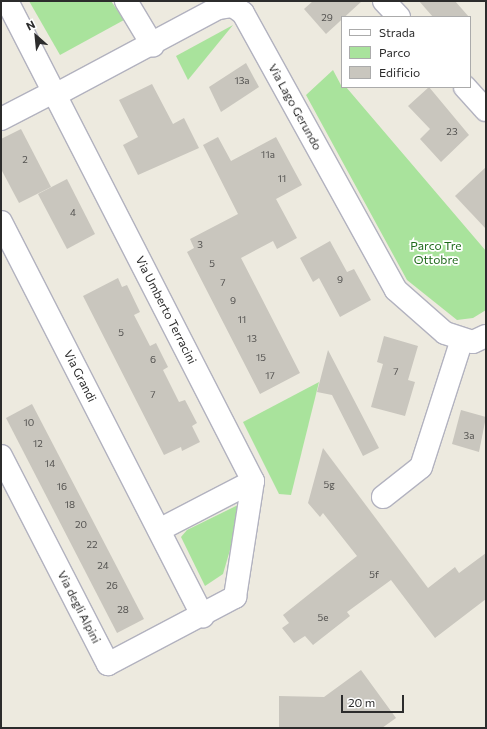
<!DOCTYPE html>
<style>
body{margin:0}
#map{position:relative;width:487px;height:729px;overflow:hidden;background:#edeadf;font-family:Commissioner,sans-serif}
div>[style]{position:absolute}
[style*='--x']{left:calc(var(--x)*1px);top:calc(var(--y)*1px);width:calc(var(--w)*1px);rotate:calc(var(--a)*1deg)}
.green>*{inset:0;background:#a9e39c}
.building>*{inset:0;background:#c9c6be}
.roads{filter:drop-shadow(1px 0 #b2b2bf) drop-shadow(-1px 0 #b2b2bf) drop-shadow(0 1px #b2b2bf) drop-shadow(0 -1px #b2b2bf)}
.minor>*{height:22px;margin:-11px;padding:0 11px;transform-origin:11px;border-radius:11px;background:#fff}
span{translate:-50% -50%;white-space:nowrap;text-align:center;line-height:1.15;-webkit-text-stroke:3.5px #fff;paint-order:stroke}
.number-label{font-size:10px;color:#535250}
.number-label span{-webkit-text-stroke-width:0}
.street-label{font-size:12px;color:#2c2c2c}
.park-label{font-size:12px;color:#1f6a1b}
.frame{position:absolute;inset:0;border:2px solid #2c2c2c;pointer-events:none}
.legend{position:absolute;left:341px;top:16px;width:130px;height:72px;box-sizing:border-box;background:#fff;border:1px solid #ababab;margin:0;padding:5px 7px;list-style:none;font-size:12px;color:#2c2c2c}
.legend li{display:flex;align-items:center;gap:8px;height:20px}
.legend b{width:20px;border:1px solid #ababab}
.north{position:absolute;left:16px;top:16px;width:40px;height:40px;-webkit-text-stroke:3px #fff;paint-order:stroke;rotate:333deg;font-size:11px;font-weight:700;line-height:16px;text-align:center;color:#2c2c2c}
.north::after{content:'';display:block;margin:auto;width:14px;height:18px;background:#2c2c2c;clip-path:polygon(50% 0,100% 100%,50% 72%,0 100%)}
.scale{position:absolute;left:341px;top:695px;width:63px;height:18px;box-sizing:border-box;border:2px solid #2c2c2c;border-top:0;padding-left:5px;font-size:12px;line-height:14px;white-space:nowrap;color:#2c2c2c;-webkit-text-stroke:3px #fff;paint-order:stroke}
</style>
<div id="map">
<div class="green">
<div style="clip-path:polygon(29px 1px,111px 1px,124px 20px,60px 55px)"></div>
<div style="clip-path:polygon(233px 25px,188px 80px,176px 56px)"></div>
<div style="clip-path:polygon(333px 70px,342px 87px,346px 87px,486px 251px,486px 310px,473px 318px,457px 320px,407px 280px,306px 95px)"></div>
<div style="clip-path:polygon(319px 382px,291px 495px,279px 494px,243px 422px)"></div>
<div style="clip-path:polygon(238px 505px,241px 512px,223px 574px,205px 586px,181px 537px,187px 530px)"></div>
</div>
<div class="building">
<div style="clip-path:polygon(313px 1px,362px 1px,326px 34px,304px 9px)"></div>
<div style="clip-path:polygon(419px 1px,455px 1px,469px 17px,433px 17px)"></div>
<div style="clip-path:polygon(246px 63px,259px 87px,221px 112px,209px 87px)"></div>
<div style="clip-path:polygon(152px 84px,173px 124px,184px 118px,199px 148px,138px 175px,123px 145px,138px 137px,119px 100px)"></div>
<div style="clip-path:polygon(429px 87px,469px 135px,441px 162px,420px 139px,430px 129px,408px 106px)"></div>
<div style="clip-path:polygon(21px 129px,51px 187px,19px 203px,1px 169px,1px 139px)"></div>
<div style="clip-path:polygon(218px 137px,231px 161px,276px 137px,302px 185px,276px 199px,297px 238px,277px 249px,273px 241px,241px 258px,300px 373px,260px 394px,187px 252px,194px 248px,190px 239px,238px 214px,203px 145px)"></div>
<div style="clip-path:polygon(486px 167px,486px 229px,455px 196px)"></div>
<div style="clip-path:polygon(67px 179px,95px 234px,67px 249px,38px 194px)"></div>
<div style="clip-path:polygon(330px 241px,347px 272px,354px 269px,371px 300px,340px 317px,319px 278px,313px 282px,300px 258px)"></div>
<div style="clip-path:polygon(118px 278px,122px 287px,127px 285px,140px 312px,134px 315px,150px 346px,156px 343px,168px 367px,163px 370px,179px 402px,185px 400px,197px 423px,192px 426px,200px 442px,182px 451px,181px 447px,164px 455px,83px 296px)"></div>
<div style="clip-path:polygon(384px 336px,418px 346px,408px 380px,415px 382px,405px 416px,371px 407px,383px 364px,377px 362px)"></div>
<div style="clip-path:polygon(328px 350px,379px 448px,363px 456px,332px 395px,317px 392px)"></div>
<div style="clip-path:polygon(32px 404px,144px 619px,117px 633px,6px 418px)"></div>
<div style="clip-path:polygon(461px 410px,486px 417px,479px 452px,452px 444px)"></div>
<div style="clip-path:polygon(323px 448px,428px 588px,455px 567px,459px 573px,486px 553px,486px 599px,435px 638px,391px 580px,347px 612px,350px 616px,313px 645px,305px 636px,294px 643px,282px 628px,289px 623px,283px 615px,357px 556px,323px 513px,320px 517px,308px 503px)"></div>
<div style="clip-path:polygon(361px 670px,396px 718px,382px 728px,279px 728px,279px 696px,324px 697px)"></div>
</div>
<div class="roads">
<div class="minor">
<div style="--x:126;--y:1;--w:52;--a:59"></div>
<div style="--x:384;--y:1;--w:22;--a:47"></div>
<div style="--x:465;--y:87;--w:31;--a:48"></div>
<div style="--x:57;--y:94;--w:183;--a:-28.1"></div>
<div style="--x:218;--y:8;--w:15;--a:-8"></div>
<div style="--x:233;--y:6;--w:12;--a:35"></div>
<div style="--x:243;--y:13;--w:316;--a:61.1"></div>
<div style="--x:396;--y:290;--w:65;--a:41.3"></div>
<div style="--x:445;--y:333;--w:29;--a:18"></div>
<div style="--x:473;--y:342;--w:14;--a:-25"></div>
<div style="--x:1;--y:119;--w:61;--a:-27.4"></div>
<div style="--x:1;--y:222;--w:443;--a:62.9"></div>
<div style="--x:1;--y:456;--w:234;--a:62.8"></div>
<div style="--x:108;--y:664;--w:144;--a:-27.8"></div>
<div style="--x:235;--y:597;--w:117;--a:-81.2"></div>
<div style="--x:253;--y:481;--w:539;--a:-117.14"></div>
<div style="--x:383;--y:497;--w:48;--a:-38.3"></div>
<div style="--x:421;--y:467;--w:134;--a:-72.2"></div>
<div style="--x:159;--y:530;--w:106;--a:-27.5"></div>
</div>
</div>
<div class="number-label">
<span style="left:327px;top:18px">29</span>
<span style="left:242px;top:81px">13a</span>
<span style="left:452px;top:132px">23</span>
<span style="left:268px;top:155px">11a</span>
<span style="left:25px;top:160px">2</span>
<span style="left:282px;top:179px">11</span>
<span style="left:73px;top:213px">4</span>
<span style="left:200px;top:245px">3</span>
<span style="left:212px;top:264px">5</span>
<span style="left:340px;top:280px">9</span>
<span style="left:223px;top:283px">7</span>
<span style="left:233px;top:301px">9</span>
<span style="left:242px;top:320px">11</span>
<span style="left:121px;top:333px">5</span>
<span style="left:252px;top:339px">13</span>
<span style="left:261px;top:358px">15</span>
<span style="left:153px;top:360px">6</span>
<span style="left:396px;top:372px">7</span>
<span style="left:270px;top:376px">17</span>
<span style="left:153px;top:395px">7</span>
<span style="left:29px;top:423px">10</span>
<span style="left:469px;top:436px">3a</span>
<span style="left:38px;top:444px">12</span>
<span style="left:50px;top:464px">14</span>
<span style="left:329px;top:485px">5g</span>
<span style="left:62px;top:487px">16</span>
<span style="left:70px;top:505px">18</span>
<span style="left:81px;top:525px">20</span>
<span style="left:92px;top:545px">22</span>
<span style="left:103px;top:566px">24</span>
<span style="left:374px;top:575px">5f</span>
<span style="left:112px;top:586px">26</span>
<span style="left:123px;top:610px">28</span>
<span style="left:323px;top:618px">5e</span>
</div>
<div class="street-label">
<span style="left:295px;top:107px;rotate:61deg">Via Lago Gerundo</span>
<span style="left:166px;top:310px;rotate:63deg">Via Umberto Terracini</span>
<span style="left:80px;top:376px;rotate:63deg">Via Grandi</span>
<span style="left:79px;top:607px;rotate:63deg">Via degli Alpini</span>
</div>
<div class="park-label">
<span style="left:436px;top:253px">Parco Tre<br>Ottobre</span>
</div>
<div class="frame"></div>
<ul class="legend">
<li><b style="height:5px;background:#fff"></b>Strada</li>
<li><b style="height:11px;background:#a9e39c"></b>Parco</li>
<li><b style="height:11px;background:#c9c6be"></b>Edificio</li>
</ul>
<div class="north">N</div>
<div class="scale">20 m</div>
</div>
